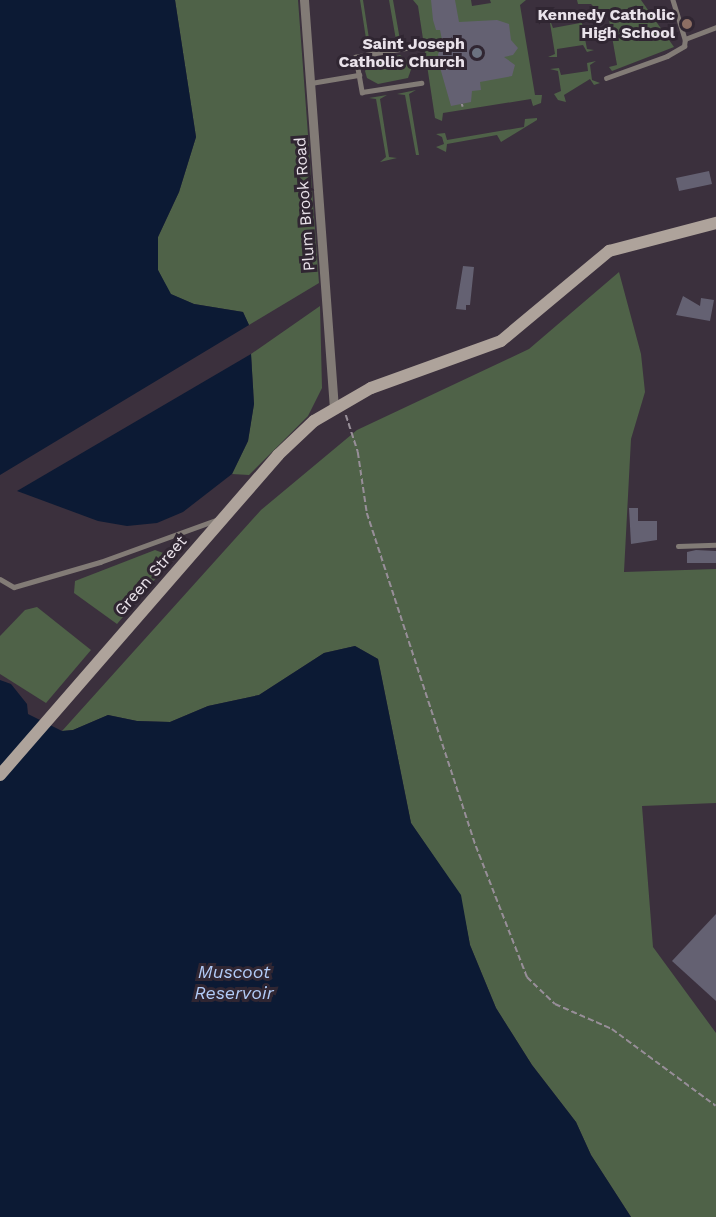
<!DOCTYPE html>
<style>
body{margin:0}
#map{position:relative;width:716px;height:1217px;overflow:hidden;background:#3b303d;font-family:"Work Sans",sans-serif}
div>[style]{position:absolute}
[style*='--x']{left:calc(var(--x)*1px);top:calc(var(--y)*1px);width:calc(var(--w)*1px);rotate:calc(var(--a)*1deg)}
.green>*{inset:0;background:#4f6248}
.water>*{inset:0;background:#0c1a34}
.building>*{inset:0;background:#646172}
.path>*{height:1.5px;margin-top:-0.75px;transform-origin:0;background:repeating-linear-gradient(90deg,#978e98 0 6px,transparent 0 9px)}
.lane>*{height:4.5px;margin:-2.25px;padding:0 2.25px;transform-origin:2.25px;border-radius:2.25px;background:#827b76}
.street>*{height:9px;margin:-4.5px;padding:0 4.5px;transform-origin:4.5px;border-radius:4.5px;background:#827b76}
.secondary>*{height:12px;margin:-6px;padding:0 6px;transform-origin:6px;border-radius:6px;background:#aea39b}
.dots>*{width:16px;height:16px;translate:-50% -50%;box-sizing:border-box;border:3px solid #302632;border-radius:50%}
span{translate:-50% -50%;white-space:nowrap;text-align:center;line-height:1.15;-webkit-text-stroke:6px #302632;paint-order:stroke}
.poi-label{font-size:16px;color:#e9e2ea;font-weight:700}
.right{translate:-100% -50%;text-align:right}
.street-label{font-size:16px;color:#e9e2ea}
.water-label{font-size:18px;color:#b3ccf8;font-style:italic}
</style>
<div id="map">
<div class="green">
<div style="clip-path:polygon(175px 0,298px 0,319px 283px,249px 325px,243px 312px,194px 304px,170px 294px,158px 270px,158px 237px,179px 192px,196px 137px)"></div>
<div style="clip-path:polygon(360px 0,363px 0,370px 45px,377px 47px,360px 49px,367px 45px)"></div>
<div style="clip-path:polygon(389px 0,393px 0,400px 40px,406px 42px,389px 44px,396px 40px)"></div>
<div style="clip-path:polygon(413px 0,471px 0,472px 6px,491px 3px,490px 0,526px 0,520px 5px,535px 95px,542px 95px,541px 103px,533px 106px,531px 99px,443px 113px,442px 121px,435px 118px,418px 6px)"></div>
<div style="clip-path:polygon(577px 0,641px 0,674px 47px,612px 71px,609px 67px,617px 65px,608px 14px,601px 14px,591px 4px,578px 4px)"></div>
<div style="clip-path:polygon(588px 14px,581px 18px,587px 49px,594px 50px,587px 52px,583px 45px,557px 49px,557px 57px,548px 57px,555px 54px,550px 23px,542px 22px,550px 20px,553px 28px,580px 23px,579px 16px)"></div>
<div style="clip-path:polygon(400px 55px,413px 64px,408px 78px,378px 84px,367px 78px,365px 71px,370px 62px)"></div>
<div style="clip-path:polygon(596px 61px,590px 65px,592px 80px,600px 83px,594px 85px,590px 79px,564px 95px,566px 102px,558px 100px,554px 94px,561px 91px,558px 71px,550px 69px,559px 68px,561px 75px,588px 71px,587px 63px)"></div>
<div style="clip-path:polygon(416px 90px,409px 94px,419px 155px,416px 155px,405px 95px,397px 94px)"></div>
<div style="clip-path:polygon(387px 95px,380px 99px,389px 157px,397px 158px,380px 162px,386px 157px,376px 99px,369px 98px)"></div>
<div style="clip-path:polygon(537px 118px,537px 120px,501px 142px,497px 135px,447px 144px,446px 152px,436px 147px,444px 144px,442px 137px,436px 134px,445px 133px,447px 140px,524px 127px,525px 119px)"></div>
<div style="clip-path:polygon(619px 272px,641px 354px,645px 392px,631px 439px,624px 572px,716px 569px,716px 803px,642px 806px,653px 947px,716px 1033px,716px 1217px,631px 1217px,591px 1155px,576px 1122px,532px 1065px,496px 1008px,470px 945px,460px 895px,411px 823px,378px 659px,355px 646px,324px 653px,259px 695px,208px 706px,170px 722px,137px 721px,108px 715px,73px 730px,62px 731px,261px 510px,357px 430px,529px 349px)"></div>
<div style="clip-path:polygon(320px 306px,322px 388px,308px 416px,249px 475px,232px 474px,248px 441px,254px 404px,251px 354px)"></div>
<div style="clip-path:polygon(155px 550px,174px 557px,117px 624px,74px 593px,75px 581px)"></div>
<div style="clip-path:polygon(37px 607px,91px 650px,46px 703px,0 674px,0 636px,25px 610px)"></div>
</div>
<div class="water">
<div style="clip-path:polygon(0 0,175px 0,196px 137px,179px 192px,158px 237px,158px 270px,171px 294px,194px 304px,243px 312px,249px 325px,0 475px)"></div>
<div style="clip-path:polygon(251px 354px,254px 404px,248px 441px,232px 474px,183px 512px,157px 523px,127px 526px,98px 521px,17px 491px)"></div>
<div style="clip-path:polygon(355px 646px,378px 659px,411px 823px,461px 895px,470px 945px,496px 1008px,532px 1065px,576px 1122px,591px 1155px,631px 1217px,0 1217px,0 680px,11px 684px,27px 704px,28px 714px,62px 731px,73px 730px,108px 715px,137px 721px,170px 722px,208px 706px,259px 695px,324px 653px)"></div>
</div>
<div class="building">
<div style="clip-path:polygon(431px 0,455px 0,459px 22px,497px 20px,509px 24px,511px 40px,518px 48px,513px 55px,504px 57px,515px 65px,512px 76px,480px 82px,481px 90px,472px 91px,471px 102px,451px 106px,439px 64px,438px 54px,443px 45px,440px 30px,436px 30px,433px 20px)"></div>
<div style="clip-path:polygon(709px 171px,712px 184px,679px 191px,676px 178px)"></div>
<div style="clip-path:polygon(463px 266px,474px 267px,470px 305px,466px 305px,466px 310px,456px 309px)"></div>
<div style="clip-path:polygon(683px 296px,700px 306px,701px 298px,714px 300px,710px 321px,676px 315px)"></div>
<div style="clip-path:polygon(629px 508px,638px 508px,638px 521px,657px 521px,657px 540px,631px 544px)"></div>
<div style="clip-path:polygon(696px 550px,716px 551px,716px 563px,687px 563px,687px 552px)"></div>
<div style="clip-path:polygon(716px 914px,716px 1001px,672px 961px)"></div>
</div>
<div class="path">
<div style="--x:462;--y:104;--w:3;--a:72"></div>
<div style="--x:346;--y:415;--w:39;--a:72"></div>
<div style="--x:358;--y:452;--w:62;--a:81.6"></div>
<div style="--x:367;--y:513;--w:350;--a:71.9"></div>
<div style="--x:476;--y:846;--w:141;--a:68.7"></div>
<div style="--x:527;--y:977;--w:39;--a:44"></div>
<div style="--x:555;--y:1004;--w:62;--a:23.7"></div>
<div style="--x:612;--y:1029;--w:129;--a:36.5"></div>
</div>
<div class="lane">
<div style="--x:673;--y:0;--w:41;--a:72.9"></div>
<div style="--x:685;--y:39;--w:33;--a:-21"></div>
<div style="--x:415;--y:47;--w:60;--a:170.4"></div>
<div style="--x:356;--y:57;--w:36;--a:80"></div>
<div style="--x:362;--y:92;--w:60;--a:-8.7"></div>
<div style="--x:606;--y:78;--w:65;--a:-19.8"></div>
<div style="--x:667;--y:56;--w:20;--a:-30"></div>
<div style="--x:684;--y:46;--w:7;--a:-82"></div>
<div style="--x:311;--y:83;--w:49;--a:-9.5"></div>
<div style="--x:678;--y:546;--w:38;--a:-2"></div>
<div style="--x:0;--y:579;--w:16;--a:30"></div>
<div style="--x:14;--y:587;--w:90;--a:-16.2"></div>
<div style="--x:100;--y:562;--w:127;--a:-19.9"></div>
</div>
<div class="street">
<div style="--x:304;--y:0;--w:408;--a:85.8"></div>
</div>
<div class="secondary">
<div style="--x:0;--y:775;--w:424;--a:-49"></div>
<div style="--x:278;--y:455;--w:50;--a:-43.4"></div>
<div style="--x:314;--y:421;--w:66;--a:-30.1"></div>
<div style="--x:371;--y:388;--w:138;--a:-19.9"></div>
<div style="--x:501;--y:341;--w:141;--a:-39.8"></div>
<div style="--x:609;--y:251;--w:111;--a:-14.7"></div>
</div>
<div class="dots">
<div style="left:687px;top:24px;background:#8d6e63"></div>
<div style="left:477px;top:53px;background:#6b7280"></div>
</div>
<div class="poi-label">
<span class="right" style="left:675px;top:24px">Kennedy Catholic<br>High School</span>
<span class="right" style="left:465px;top:53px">Saint Joseph<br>Catholic Church</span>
</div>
<div class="street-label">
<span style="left:305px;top:204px;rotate:-94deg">Plum Brook Road</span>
<span style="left:151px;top:576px;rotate:-49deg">Green Street</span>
</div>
<div class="water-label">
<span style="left:234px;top:983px">Muscoot<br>Reservoir</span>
</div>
</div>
